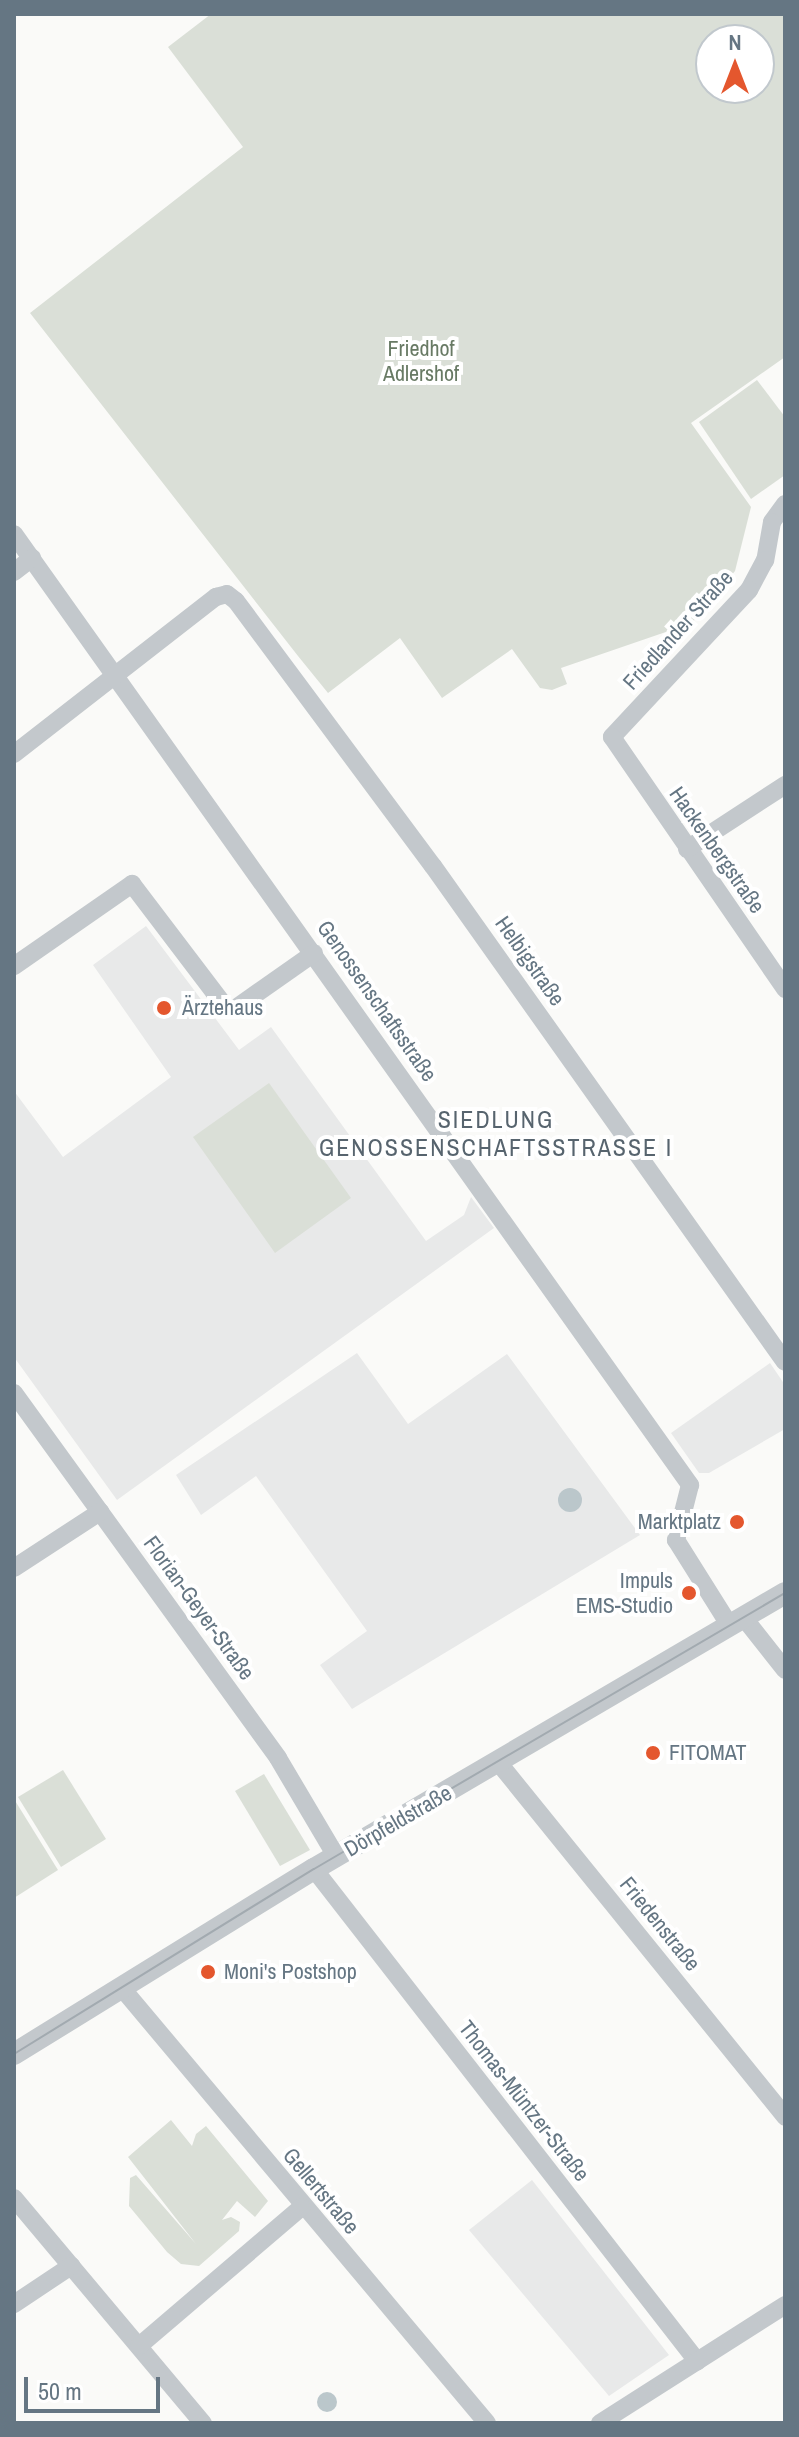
<!DOCTYPE html>
<meta charset="utf-8">
<style>
body{margin:0}
#map{position:relative;width:799px;height:2437px;overflow:hidden;background:#fafaf8;font-family:"Archivo Narrow",sans-serif}
div>[style]{position:absolute}
[style*='--x']{left:calc(var(--x)*1px);top:calc(var(--y)*1px);width:calc(var(--w)*1px);rotate:calc(var(--a)*1deg)}
.built>*{inset:0;background:#e8e9e9}
.green>*{inset:0;background:#dadfd7}
.water>*{inset:0;background:#bbc7cb}
.round{border-radius:50%}
.minor>*{height:18px;margin:-9px;padding:0 9px;transform-origin:9px;border-radius:9px;background:#c3c8cc}
.tertiary>*{height:22px;margin:-11px;padding:0 11px;transform-origin:11px;border-radius:11px;background:#c3c8cc}
.tram>*{height:2px;margin:-1px;padding:0 1px;transform-origin:1px;border-radius:1px;background:#a2aab0}
.dots>*{width:22px;height:22px;translate:-50% -50%;box-sizing:border-box;border:4px solid #fff;border-radius:50%}
span{translate:-50% -50%;white-space:nowrap;text-align:center;line-height:1.15;-webkit-text-stroke:8px #fff;paint-order:stroke}
.park-label{font-size:22px;color:#687a64}
.street-label{font-size:22px;color:#657683}
.poi-label{font-size:22px;color:#657683}
.left{translate:0 -50%;text-align:left}
.right{translate:-100% -50%;text-align:right}
.neighbourhood-label{font-size:24px;color:#57646e;letter-spacing:2px}
.frame{position:absolute;inset:0;border:16px solid #657683;pointer-events:none}
.north{position:absolute;left:695px;top:24px;width:80px;height:80px;box-sizing:border-box;background:#fff;border:2px solid #c1c8cd;border-radius:50%;rotate:0deg;font-size:22px;font-weight:700;line-height:32px;text-align:center;color:#657683}
.north::after{content:'';display:block;margin:auto;width:28px;height:36px;background:#e4572e;clip-path:polygon(50% 0,100% 100%,50% 72%,0 100%)}
.scale{position:absolute;left:24px;top:2377px;width:136px;height:36px;box-sizing:border-box;border:4px solid #657683;border-top:0;padding-left:10px;font-size:24px;line-height:28px;white-space:nowrap;color:#657683;-webkit-text-stroke:6px #fff;paint-order:stroke}
</style>
<div id="map">
<div class="built">
<div style="clip-path:polygon(146px 926px,239px 1050px,271px 1027px,426px 1241px,464px 1215px,471px 1197px,494px 1228px,117px 1500px,14px 1357px,14px 1091px,63px 1157px,171px 1077px,93px 965px)"></div>
<div style="clip-path:polygon(357px 1353px,408px 1424px,507px 1354px,640px 1535px,352px 1709px,320px 1665px,367px 1631px,256px 1476px,201px 1515px,176px 1475px)"></div>
<div style="clip-path:polygon(770px 1363px,785px 1385px,785px 1429px,709px 1473px,699px 1473px,671px 1433px)"></div>
<div style="clip-path:polygon(532px 2180px,669px 2355px,609px 2396px,469px 2230px)"></div>
</div>
<div class="green">
<div style="clip-path:polygon(evenodd,211px 14px,785px 14px,785px 357px,691px 423px,751px 507px,735px 571px,692px 623px,561px 668px,567px 684px,552px 690px,540px 688px,512px 649px,442px 698px,400px 638px,328px 693px,298px 656px,30px 313px,243px 147px,168px 47px,211px 14px,759px 40px,759px 88px,711px 88px,711px 40px,759px 40px)"></div>
<div style="clip-path:polygon(757px 380px,785px 417px,785px 475px,751px 499px,699px 422px)"></div>
<div style="clip-path:polygon(269px 1083px,351px 1198px,275px 1253px,193px 1137px)"></div>
<div style="clip-path:polygon(63px 1770px,106px 1839px,61px 1867px,18px 1797px)"></div>
<div style="clip-path:polygon(264px 1774px,310px 1850px,280px 1866px,235px 1791px)"></div>
<div style="clip-path:polygon(14px 1799px,58px 1870px,14px 1898px)"></div>
<div style="clip-path:polygon(171px 2120px,192px 2146px,196px 2134px,206px 2126px,268px 2201px,255px 2217px,237px 2201px,222px 2220px,231px 2217px,240px 2222px,239px 2231px,199px 2266px,181px 2264px,167px 2252px,129px 2206px,130px 2178px,136px 2175px,196px 2244px,128px 2157px)"></div>
</div>
<div class="water">
<div class="round" style="left:558px;top:1488px;width:24px;height:24px"></div>
<div class="round" style="left:317px;top:2392px;width:20px;height:20px"></div>
</div>
<div class="minor">
<div style="--x:785;--y:504;--w:22;--a:126"></div>
<div style="--x:772;--y:522;--w:39;--a:100"></div>
<div style="--x:765;--y:560;--w:34;--a:118"></div>
<div style="--x:749;--y:590;--w:201;--a:133"></div>
<div style="--x:612;--y:737;--w:306;--a:55.5"></div>
<div style="--x:14;--y:534;--w:1167;--a:54.59"></div>
<div style="--x:690;--y:1485;--w:57;--a:104.3"></div>
<div style="--x:676;--y:1540;--w:102;--a:57.9"></div>
<div style="--x:14;--y:572;--w:23;--a:-38"></div>
<div style="--x:14;--y:754;--w:256;--a:-37.9"></div>
<div style="--x:216;--y:597;--w:11;--a:-15"></div>
<div style="--x:227;--y:594;--w:11;--a:38"></div>
<div style="--x:236;--y:601;--w:330;--a:53.4"></div>
<div style="--x:433;--y:866;--w:608;--a:54.64"></div>
<div style="--x:687;--y:849;--w:117;--a:-33.1"></div>
<div style="--x:14;--y:966;--w:144;--a:-34.8"></div>
<div style="--x:132;--y:884;--w:157;--a:52.8"></div>
<div style="--x:227;--y:1009;--w:6;--a:9"></div>
<div style="--x:233;--y:1010;--w:99;--a:-35.1"></div>
<div style="--x:14;--y:1393;--w:450;--a:54.1"></div>
<div style="--x:278;--y:1758;--w:114;--a:59.4"></div>
<div style="--x:14;--y:1568;--w:103;--a:-33.1"></div>
<div style="--x:744;--y:1618;--w:66;--a:51.7"></div>
<div style="--x:498;--y:1762;--w:457;--a:51"></div>
<div style="--x:314;--y:1869;--w:624;--a:52.1"></div>
<div style="--x:121;--y:1987;--w:569;--a:49.99"></div>
<div style="--x:14;--y:2198;--w:294;--a:50"></div>
<div style="--x:14;--y:2304;--w:69;--a:-33.7"></div>
<div style="--x:139;--y:2346;--w:214;--a:-40.5"></div>
<div style="--x:600;--y:2423;--w:219;--a:-32.5"></div>
</div>
<div class="tertiary">
<div style="--x:14;--y:2054;--w:352;--a:-31.7"></div>
<div style="--x:314;--y:1869;--w:546;--a:-30.37"></div>
</div>
<div class="tram">
<div style="--x:14;--y:2054;--w:352;--a:-31.7"></div>
<div style="--x:314;--y:1869;--w:546;--a:-30.37"></div>
</div>
<div class="dots">
<div style="left:164px;top:1008px;background:#e4572e"></div>
<div style="left:737px;top:1522px;background:#e4572e"></div>
<div style="left:689px;top:1593px;background:#e4572e"></div>
<div style="left:653px;top:1753px;background:#e4572e"></div>
<div style="left:208px;top:1972px;background:#e4572e"></div>
</div>
<div class="park-label">
<span style="left:421px;top:361px">Friedhof<br>Adlershof</span>
</div>
<div class="street-label">
<span style="left:678px;top:630px;rotate:-48deg">Friedlander Straße</span>
<span style="left:717px;top:850px;rotate:55deg">Hackenbergstraße</span>
<span style="left:530px;top:961px;rotate:55deg">Helbigstraße</span>
<span style="left:377px;top:1001px;rotate:55deg">Genossenschaftsstraße</span>
<span style="left:199px;top:1608px;rotate:54deg">Florian-Geyer-Straße</span>
<span style="left:398px;top:1821px;rotate:-30deg">Dörpfeldstraße</span>
<span style="left:660px;top:1924px;rotate:51deg">Friedenstraße</span>
<span style="left:524px;top:2101px;rotate:52deg">Thomas-Müntzer-Straße</span>
<span style="left:321px;top:2191px;rotate:50deg">Gellertstraße</span>
</div>
<div class="poi-label">
<span class="left" style="left:182px;top:1008px">Ärztehaus</span>
<span class="right" style="left:721px;top:1522px">Marktplatz</span>
<span class="right" style="left:673px;top:1593px">Impuls<br>EMS-Studio</span>
<span class="left" style="left:669px;top:1753px">FITOMAT</span>
<span class="left" style="left:224px;top:1972px">Moni's Postshop</span>
</div>
<div class="neighbourhood-label">
<span style="left:496px;top:1134px">SIEDLUNG<br>GENOSSENSCHAFTSSTRASSE I</span>
</div>
<div class="frame"></div>
<div class="north">N</div>
<div class="scale">50 m</div>
</div>
